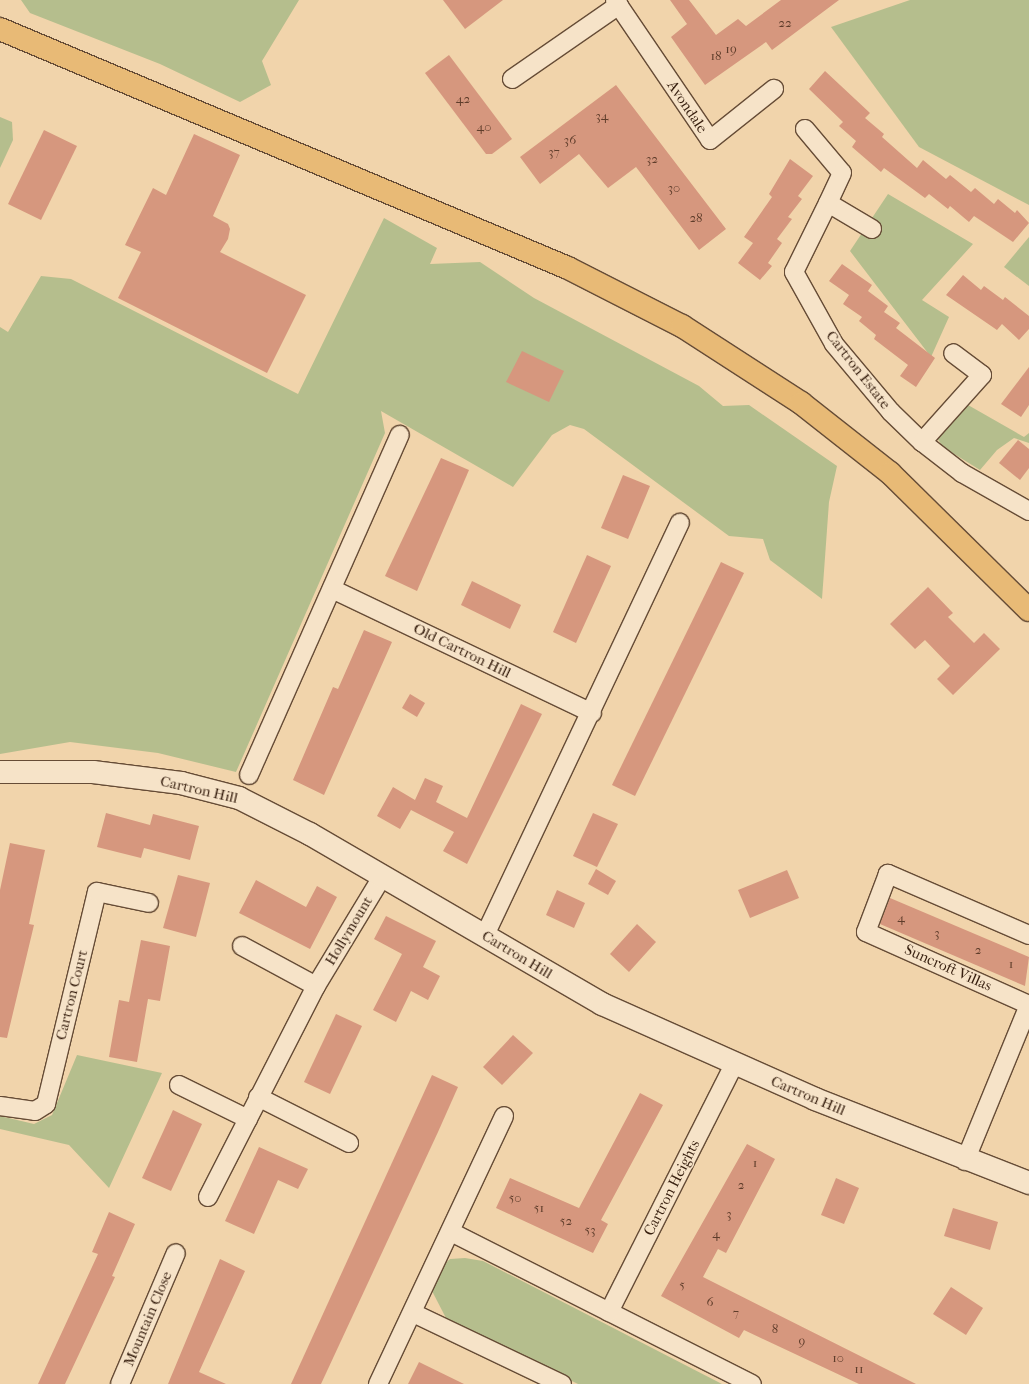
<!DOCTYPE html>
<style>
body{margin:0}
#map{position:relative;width:1029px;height:1384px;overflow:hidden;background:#f1d4ab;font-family:"IM FELL French Canon",serif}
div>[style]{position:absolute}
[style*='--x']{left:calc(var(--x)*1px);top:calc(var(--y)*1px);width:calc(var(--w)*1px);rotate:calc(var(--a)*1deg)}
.green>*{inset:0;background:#b5be8d}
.building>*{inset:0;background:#d6977e}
.roads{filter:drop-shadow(1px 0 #664c36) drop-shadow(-1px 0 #664c36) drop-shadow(0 1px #664c36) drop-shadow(0 -1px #664c36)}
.street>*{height:18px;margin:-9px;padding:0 9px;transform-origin:9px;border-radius:9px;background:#f6e3c8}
.secondary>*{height:22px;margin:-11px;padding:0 11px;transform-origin:11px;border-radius:11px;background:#f6e3c8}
.highway>*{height:22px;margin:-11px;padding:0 11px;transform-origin:11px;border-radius:11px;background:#e8ba76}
span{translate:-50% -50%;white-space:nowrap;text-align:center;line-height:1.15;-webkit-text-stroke:3px #f6e3c8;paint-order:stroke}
.number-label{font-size:13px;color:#5f3d2b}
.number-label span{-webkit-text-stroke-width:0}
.street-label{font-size:15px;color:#371f0f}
</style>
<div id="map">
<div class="green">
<div style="clip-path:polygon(21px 0,299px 0,262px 61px,271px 85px,240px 102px,160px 64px,30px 13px)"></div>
<div style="clip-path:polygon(910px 0,1029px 0,1029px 205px,919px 147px,831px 27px)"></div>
<div style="clip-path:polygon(0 117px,12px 122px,13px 140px,0 168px)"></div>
<div style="clip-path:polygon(888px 194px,973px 244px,922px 300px,949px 317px,931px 357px,850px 251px)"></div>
<div style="clip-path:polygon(384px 218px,437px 248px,430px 264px,480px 262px,534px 298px,699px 386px,723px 406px,749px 405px,837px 466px,829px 502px,822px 599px,770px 560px,763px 539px,729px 536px,584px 429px,570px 425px,552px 435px,513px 487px,381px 411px,385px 433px,236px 772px,158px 753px,70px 742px,0 754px,0 327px,8px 332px,41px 276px,71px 279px,298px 394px)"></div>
<div style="clip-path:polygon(1029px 237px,1029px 286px,1004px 267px)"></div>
<div style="clip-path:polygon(968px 405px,1024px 437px,1029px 433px,1029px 443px,1014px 438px,997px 450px,980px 470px,943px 447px,937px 438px,944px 426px)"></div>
<div style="clip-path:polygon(77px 1055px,162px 1073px,109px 1188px,69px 1145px,0 1129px,0 1116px,34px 1124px,52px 1115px)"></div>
<div style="clip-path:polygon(465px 1258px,483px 1261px,722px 1384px,578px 1384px,447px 1320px,432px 1291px,441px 1267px,450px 1259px)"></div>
</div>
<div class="building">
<div style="clip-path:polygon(443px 0,503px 0,465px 29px)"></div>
<div style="clip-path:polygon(670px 0,689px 0,716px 35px,738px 19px,746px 26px,781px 0,839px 0,772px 50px,766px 42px,705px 85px,671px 37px,687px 24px)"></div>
<div style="clip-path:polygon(449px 55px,512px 139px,492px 154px,486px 154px,425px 73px)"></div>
<div style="clip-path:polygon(825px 71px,870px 113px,865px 118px,884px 134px,882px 137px,917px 168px,923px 160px,946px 179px,950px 175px,971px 192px,975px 188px,994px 204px,998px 199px,1015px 213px,1017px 210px,1029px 223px,1013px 242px,974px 216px,969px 222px,950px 206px,948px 209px,929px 194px,925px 198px,884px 168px,881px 172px,852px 147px,856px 141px,839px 126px,843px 122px,809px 89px)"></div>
<div style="clip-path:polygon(616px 85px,726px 229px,699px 250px,636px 167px,608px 188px,579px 154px,540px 184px,520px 157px)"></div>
<div style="clip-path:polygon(44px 130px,77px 146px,41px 220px,8px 204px)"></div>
<div style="clip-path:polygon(194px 134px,240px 155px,213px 216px,228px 224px,230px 229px,228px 239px,220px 252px,306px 295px,267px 373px,118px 298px,141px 252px,125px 245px,153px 188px,166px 195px)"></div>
<div style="clip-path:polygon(790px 159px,813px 176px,798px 196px,802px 199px,788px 217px,792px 219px,777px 239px,782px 243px,768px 263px,772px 266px,760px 280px,738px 263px,753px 243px,744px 237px,772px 197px,769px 194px)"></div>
<div style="clip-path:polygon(842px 264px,872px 285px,868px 291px,888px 306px,884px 312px,900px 323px,896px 328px,935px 358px,916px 387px,900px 376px,908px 365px,874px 339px,876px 335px,859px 321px,862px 317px,843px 304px,849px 295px,829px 281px)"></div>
<div style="clip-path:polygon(963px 275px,981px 290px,984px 286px,1003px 300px,1005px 297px,1029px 316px,1029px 329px,1019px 340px,1002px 324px,997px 330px,946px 295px)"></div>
<div style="clip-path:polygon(522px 351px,564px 371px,549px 402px,506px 382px)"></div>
<div style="clip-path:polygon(1029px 367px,1029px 405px,1021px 417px,1001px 404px)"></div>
<div style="clip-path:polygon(1018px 440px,1029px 449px,1029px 468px,1020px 480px,999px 463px)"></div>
<div style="clip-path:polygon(441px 458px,469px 470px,417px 591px,385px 576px)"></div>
<div style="clip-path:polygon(623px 475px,650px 486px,628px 539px,601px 528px)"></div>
<div style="clip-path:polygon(587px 555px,611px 566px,576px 643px,553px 632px)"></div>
<div style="clip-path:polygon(721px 562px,744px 573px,635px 796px,612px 785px)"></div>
<div style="clip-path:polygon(472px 581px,521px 605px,510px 629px,461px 605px)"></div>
<div style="clip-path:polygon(928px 587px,953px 613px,948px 617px,974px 643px,984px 633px,1000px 649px,953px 695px,937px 679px,950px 666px,925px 640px,915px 649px,890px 624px)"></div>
<div style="clip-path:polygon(364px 630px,392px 642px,324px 795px,293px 780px,333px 687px,338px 689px)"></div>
<div style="clip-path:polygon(410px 694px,425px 703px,417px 717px,402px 708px)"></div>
<div style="clip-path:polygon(521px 704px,542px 714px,467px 864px,443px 851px,454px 832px,411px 810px,400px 829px,377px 816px,393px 787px,415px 800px,425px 778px,443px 786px,436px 802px,467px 818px)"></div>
<div style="clip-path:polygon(106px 813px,150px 825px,153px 814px,199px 826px,190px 860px,144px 848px,141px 858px,97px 847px)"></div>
<div style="clip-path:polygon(593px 813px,618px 824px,597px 867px,573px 856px)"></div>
<div style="clip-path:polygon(10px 843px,45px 850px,29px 924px,34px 925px,7px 1038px,0 1037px,0 890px)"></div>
<div style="clip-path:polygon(596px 869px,616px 881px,608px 895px,588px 884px)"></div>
<div style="clip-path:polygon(787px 870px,799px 898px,750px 918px,738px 890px)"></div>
<div style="clip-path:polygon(178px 875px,210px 883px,196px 937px,163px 928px)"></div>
<div style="clip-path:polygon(256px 880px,306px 907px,317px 886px,337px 897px,310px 949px,239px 913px)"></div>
<div style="clip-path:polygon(557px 890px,585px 903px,574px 928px,546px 915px)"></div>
<div style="clip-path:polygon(890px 898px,1029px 957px,1025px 986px,880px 924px)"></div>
<div style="clip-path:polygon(386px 916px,436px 941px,423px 967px,440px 976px,428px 1000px,411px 991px,396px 1022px,373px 1010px,402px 954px,374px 939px)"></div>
<div style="clip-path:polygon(637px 924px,656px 942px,629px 972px,610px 954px)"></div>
<div style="clip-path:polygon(141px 940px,170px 946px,160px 1001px,148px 999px,137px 1062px,109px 1057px,119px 1000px,129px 1002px)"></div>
<div style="clip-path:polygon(336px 1014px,362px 1026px,330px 1094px,304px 1082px)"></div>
<div style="clip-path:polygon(513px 1035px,533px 1053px,502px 1085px,483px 1067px)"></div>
<div style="clip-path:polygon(432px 1075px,458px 1087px,438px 1132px,321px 1384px,291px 1384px)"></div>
<div style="clip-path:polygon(640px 1093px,663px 1105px,601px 1220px,608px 1224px,593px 1253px,496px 1208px,510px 1178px,579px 1208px)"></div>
<div style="clip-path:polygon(173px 1110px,202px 1124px,171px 1191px,142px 1178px)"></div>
<div style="clip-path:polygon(747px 1144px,775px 1159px,726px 1253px,718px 1249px,703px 1277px,916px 1384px,859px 1384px,744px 1330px,739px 1338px,661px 1296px)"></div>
<div style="clip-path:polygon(259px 1147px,308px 1169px,298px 1189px,278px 1180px,254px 1234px,225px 1221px)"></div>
<div style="clip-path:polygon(836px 1178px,859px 1188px,844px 1224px,821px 1215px)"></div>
<div style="clip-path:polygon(953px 1208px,998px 1222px,990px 1250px,944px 1236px)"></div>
<div style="clip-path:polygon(109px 1212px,135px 1224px,112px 1276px,115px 1277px,65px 1384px,38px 1384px,98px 1254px,92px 1252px)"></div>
<div style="clip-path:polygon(220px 1259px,245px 1271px,199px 1372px,226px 1384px,168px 1384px)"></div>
<div style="clip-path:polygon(951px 1287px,983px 1308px,966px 1335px,933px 1314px)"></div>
<div style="clip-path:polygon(419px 1362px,464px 1384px,408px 1384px)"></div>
</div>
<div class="roads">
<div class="street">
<div style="--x:615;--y:0;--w:169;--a:55.8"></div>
<div style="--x:710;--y:140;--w:82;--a:-38.6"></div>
<div style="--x:512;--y:79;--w:130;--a:-34.7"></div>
<div style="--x:805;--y:129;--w:57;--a:49.9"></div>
<div style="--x:842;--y:173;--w:33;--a:115"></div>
<div style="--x:872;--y:229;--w:51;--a:-149.4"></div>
<div style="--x:828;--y:203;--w:77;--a:116.2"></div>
<div style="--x:794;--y:272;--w:82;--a:60.9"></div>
<div style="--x:834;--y:344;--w:89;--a:50"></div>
<div style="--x:891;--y:412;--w:43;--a:44.1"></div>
<div style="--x:922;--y:442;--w:51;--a:37.8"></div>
<div style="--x:962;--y:473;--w:77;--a:29.6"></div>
<div style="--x:922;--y:442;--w:90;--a:-48.2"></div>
<div style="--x:982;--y:375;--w:36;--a:-143"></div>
<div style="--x:332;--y:589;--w:288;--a:25.5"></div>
<div style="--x:249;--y:775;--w:372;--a:-66.1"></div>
<div style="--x:485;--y:935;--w:456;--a:-64.7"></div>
<div style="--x:1029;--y:935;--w:154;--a:-156.6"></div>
<div style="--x:888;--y:874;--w:62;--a:110.8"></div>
<div style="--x:866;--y:932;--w:179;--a:24.1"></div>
<div style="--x:242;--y:946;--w:84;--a:28.4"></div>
<div style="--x:179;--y:1085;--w:77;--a:26.2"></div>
<div style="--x:258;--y:1097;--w:102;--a:26.8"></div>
<div style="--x:0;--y:1106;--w:35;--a:8"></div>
<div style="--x:35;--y:1111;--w:13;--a:-32"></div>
<div style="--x:46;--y:1104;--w:218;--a:-76.5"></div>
<div style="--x:97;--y:892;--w:53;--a:11.9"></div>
<div style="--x:965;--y:1161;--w:169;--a:-67.7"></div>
<div style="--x:208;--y:1197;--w:237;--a:-62.9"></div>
<div style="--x:316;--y:986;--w:127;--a:-58.8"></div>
<div style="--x:451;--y:1232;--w:337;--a:26.8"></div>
<div style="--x:609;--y:1312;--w:279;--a:-63.2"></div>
<div style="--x:413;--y:1313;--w:165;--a:25.5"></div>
<div style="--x:120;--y:1384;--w:142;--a:-66.9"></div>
<div style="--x:378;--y:1384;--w:296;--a:-64.8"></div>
</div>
<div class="secondary">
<div style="--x:0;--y:772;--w:93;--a:0"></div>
<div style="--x:93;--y:772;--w:89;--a:7.1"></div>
<div style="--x:181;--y:783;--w:60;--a:14.5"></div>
<div style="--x:239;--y:798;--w:80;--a:26.9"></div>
<div style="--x:310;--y:834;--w:338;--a:30.2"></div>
<div style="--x:602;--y:1004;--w:233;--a:24"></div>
<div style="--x:815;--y:1099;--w:230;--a:21.4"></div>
</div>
<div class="highway">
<div style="--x:0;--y:29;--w:616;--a:22.82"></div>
<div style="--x:568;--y:268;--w:128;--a:27"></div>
<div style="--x:682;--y:326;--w:142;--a:32.9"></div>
<div style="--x:801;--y:403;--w:113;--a:38.2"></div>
<div style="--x:890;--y:473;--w:195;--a:44.6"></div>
</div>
</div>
<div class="number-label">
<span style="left:785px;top:23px">22</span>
<span style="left:731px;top:49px">19</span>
<span style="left:716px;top:56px">18</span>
<span style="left:463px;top:99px">42</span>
<span style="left:602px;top:116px">34</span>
<span style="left:484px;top:127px">40</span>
<span style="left:570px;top:140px">36</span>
<span style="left:554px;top:152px">37</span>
<span style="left:652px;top:159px">32</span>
<span style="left:674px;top:188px">30</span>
<span style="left:696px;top:218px">28</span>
<span style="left:901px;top:918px">4</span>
<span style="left:937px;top:933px">3</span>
<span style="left:978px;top:950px">2</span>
<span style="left:1011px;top:964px">1</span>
<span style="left:755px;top:1163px">1</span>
<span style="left:741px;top:1185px">2</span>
<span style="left:515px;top:1198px">50</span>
<span style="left:539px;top:1208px">51</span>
<span style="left:729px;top:1214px">3</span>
<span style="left:566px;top:1221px">52</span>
<span style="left:590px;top:1230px">53</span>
<span style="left:716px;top:1234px">4</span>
<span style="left:682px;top:1285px">5</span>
<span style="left:710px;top:1302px">6</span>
<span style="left:736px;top:1313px">7</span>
<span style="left:775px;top:1329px">8</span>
<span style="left:802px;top:1341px">9</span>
<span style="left:838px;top:1358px">10</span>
<span style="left:859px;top:1369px">11</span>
</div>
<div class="street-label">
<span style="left:687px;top:107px;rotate:56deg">Avondale</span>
<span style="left:858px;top:370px;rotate:52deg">Cartron Estate</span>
<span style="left:462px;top:651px;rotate:26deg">Old Cartron Hill</span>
<span style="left:199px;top:790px;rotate:13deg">Cartron Hill</span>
<span style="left:349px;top:931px;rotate:-59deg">Hollymount</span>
<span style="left:517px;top:955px;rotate:31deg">Cartron Hill</span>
<span style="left:948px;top:968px;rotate:24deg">Suncroft Villas</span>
<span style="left:72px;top:995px;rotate:-76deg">Cartron Court</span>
<span style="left:808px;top:1096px;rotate:23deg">Cartron Hill</span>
<span style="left:672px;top:1188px;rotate:-63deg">Cartron Heights</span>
<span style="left:148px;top:1319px;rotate:-67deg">Mountain Close</span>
</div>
</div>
